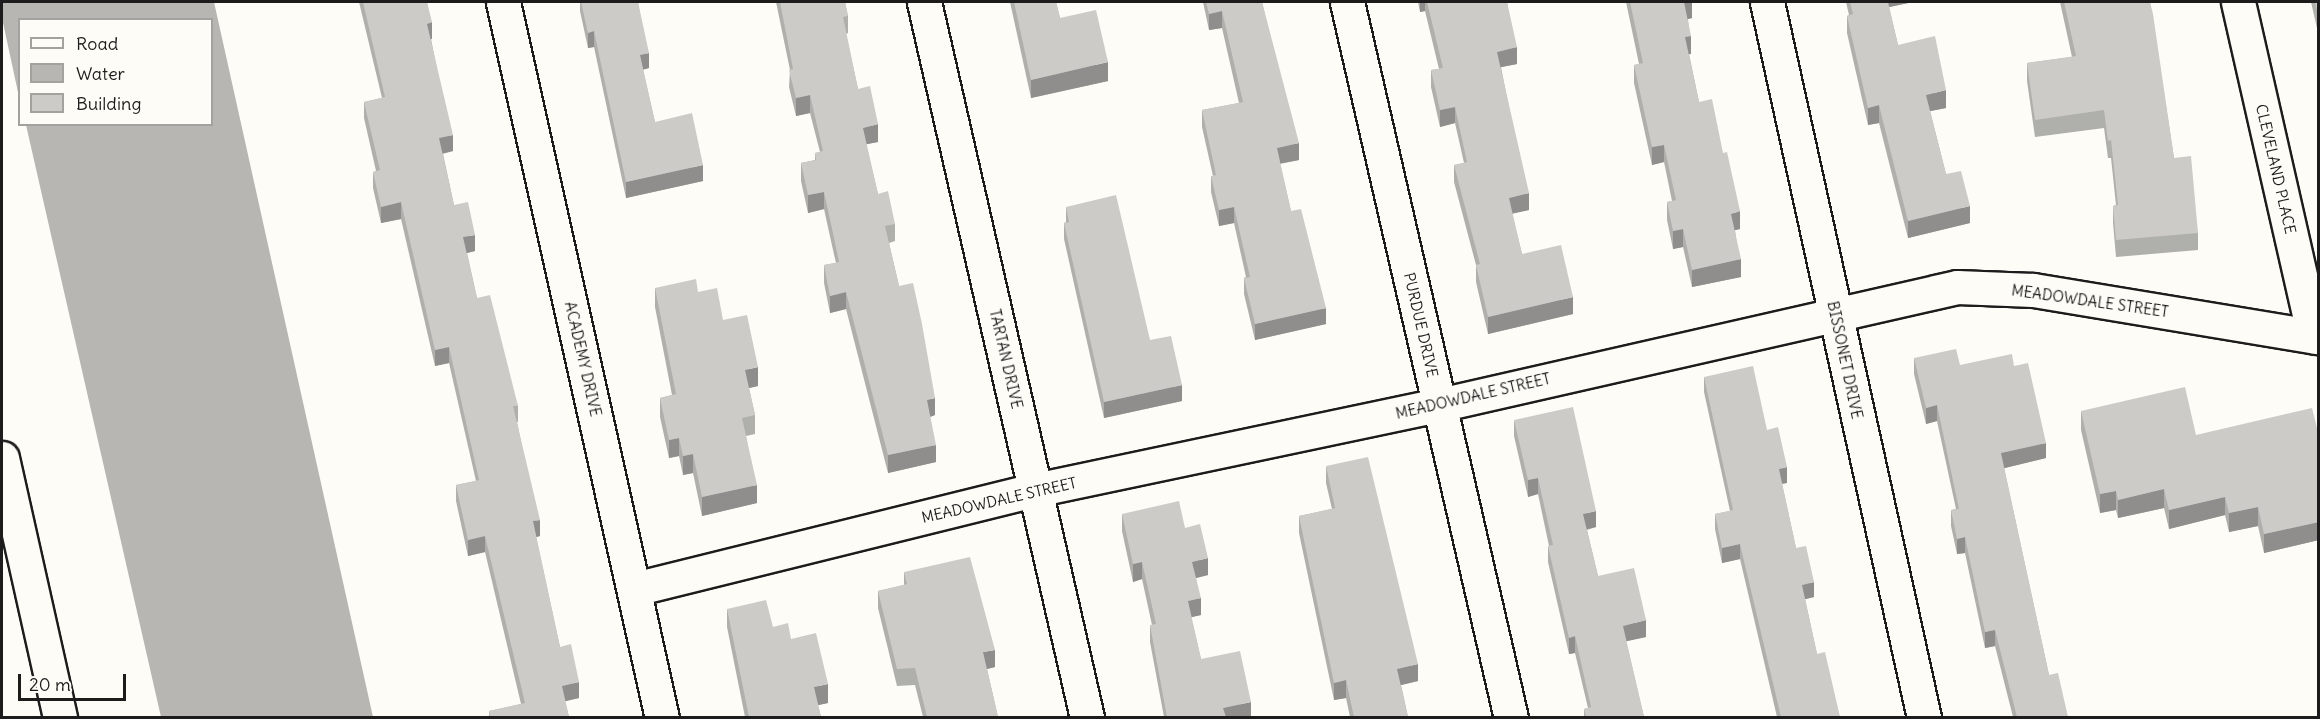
<!DOCTYPE html>
<style>
body{margin:0}
#map{position:relative;width:2320px;height:719px;overflow:hidden;background:#fdfcf7;font-family:Delius,sans-serif}
div>[style]{position:absolute}
[style*='--x']{left:calc(var(--x)*1px);top:calc(var(--y)*1px);width:calc(var(--w)*1px);rotate:calc(var(--a)*1deg)}
.water>*{inset:0;background:#b7b6b2}
.roads{filter:drop-shadow(2px 0 #1c1c1c) drop-shadow(-2px 0 #1c1c1c) drop-shadow(0 2px #1c1c1c) drop-shadow(0 -2px #1c1c1c)}
.street>*{height:33px;margin:-16.5px;padding:0 16.5px;transform-origin:16.5px;border-radius:16.5px;background:#fdfcf7}
.wall>*{inset:0;background:#afafac}
.shaded-wall>*{inset:0;background:#8f8e8c}
.building>*{inset:0;background:#cccbc8}
span{translate:-50% -50%;white-space:nowrap;text-align:center;line-height:1.15;-webkit-text-stroke:4.5px #fdfcf7;paint-order:stroke}
.street-label{font-size:15px;color:#1c1c1c}
.frame{position:absolute;inset:0;border:3px solid #1c1c1c;pointer-events:none}
.legend{position:absolute;left:18px;top:18px;width:195px;height:108px;box-sizing:border-box;background:#fdfcf7;border:2px solid #a3a29f;margin:0;padding:8px 10px;list-style:none;font-size:18px;color:#1c1c1c}
.legend li{display:flex;align-items:center;gap:12px;height:30px}
.legend b{width:30px;border:2px solid #a3a29f}
.scale{position:absolute;left:18px;top:674px;width:108px;height:27px;box-sizing:border-box;border:3px solid #1c1c1c;border-top:0;padding-left:8px;font-size:18px;line-height:21px;white-space:nowrap;color:#1c1c1c;-webkit-text-stroke:4px #fdfcf7;paint-order:stroke}
</style>
<div id="map">
<div class="water">
<div style="clip-path:polygon(2px 2px,214px 2px,373px 717px,161px 717px,26px 125px,212px 124px,212px 20px,20px 20px,19px 97px,2px 18px)"></div>
</div>
<div class="roads">
<div class="street">
<div style="--x:503;--y:2;--w:733;--a:77.48"></div>
<div style="--x:924;--y:2;--w:734;--a:77.17"></div>
<div style="--x:1347;--y:2;--w:735;--a:77.1"></div>
<div style="--x:1767;--y:2;--w:733;--a:77.63"></div>
<div style="--x:2238;--y:2;--w:343;--a:77.2"></div>
<div style="--x:2;--y:458;--w:266;--a:77.4"></div>
<div style="--x:634;--y:589;--w:413;--a:-13.9"></div>
<div style="--x:1035;--y:490;--w:413;--a:-11.9"></div>
<div style="--x:1439;--y:405;--w:531;--a:-12.83"></div>
<div style="--x:1957;--y:287;--w:76;--a:2.3"></div>
<div style="--x:2033;--y:290;--w:289;--a:9.4"></div>
</div>
</div>
<div class="wall">
<div style="clip-path:polygon(359px 2px,427px 2px,432px 39px,431px 39px,453px 151px,443px 154px,454px 205px,475px 251px,467px 253px,477px 298px,518px 406px,518px 422px,517px 422px,540px 536px,536px 537px,560px 647px,579px 698px,565px 701px,569px 717px,489px 717px,489px 711px,521px 704px,485px 552px,468px 556px,456px 501px,456px 485px,476px 481px,449px 363px,435px 366px,401px 219px,381px 223px,373px 188px,373px 172px,376px 171px,364px 118px,364px 102px,382px 98px)"></div>
<div style="clip-path:polygon(580px 2px,638px 2px,649px 68px,643px 70px,655px 122px,703px 181px,626px 198px,594px 47px,588px 48px,580px 11px)"></div>
<div style="clip-path:polygon(776px 2px,845px 2px,848px 16px,848px 33px,846px 34px,858px 89px,878px 142px,866px 144px,878px 194px,895px 224px,895px 241px,889px 243px,899px 286px,935px 415px,930px 417px,936px 462px,888px 473px,846px 309px,830px 313px,824px 283px,824px 265px,836px 263px,831px 241px,824px 209px,808px 213px,801px 181px,801px 163px,815px 160px,815px 153px,820px 152px,810px 113px,796px 116px,789px 87px,790px 70px)"></div>
<div style="clip-path:polygon(1010px 2px,1056px 2px,1060px 18px,1108px 81px,1031px 98px)"></div>
<div style="clip-path:polygon(1203px 2px,1262px 2px,1299px 160px,1280px 164px,1291px 211px,1326px 324px,1255px 340px,1244px 294px,1244px 278px,1246px 277px,1234px 223px,1219px 226px,1211px 192px,1211px 176px,1213px 176px,1202px 127px,1202px 110px,1239px 103px,1222px 28px,1209px 30px)"></div>
<div style="clip-path:polygon(1418px 2px,1507px 2px,1517px 64px,1501px 67px,1529px 210px,1512px 214px,1522px 254px,1573px 314px,1488px 334px,1476px 282px,1476px 265px,1454px 182px,1454px 165px,1464px 163px,1455px 123px,1440px 127px,1431px 87px,1431px 70px,1439px 69px,1425px 11px,1420px 12px)"></div>
<div style="clip-path:polygon(1626px 2px,1692px 2px,1692px 18px,1688px 19px,1691px 54px,1689px 54px,1699px 102px,1740px 229px,1735px 230px,1741px 277px,1692px 287px,1683px 247px,1673px 249px,1667px 220px,1667px 202px,1672px 201px,1664px 162px,1652px 165px,1634px 83px,1634px 65px,1639px 64px)"></div>
<div style="clip-path:polygon(1846px 2px,1913px 2px,1889px 7px,1898px 45px,1946px 108px,1930px 111px,1946px 174px,1970px 223px,1908px 238px,1879px 123px,1868px 125px,1847px 33px,1847px 16px,1849px 15px)"></div>
<div style="clip-path:polygon(2060px 2px,2150px 2px,2174px 158px,2198px 233px,2198px 250px,2116px 257px,2113px 223px,2113px 206px,2116px 205px,2111px 158px,2108px 158px,2104px 128px,2035px 137px,2027px 81px,2027px 63px,2072px 57px)"></div>
<div style="clip-path:polygon(2311px 2px,2319px 2px,2319px 37px)"></div>
<div style="clip-path:polygon(1066px 207px,1150px 340px,1182px 401px,1104px 418px,1064px 239px,1064px 223px,1066px 222px)"></div>
<div style="clip-path:polygon(655px 288px,698px 292px,723px 320px,758px 386px,749px 388px,755px 415px,755px 434px,746px 436px,757px 503px,702px 516px,693px 473px,683px 475px,679px 456px,669px 458px,660px 417px,660px 398px,672px 395px,655px 307px)"></div>
<div style="clip-path:polygon(1914px 358px,1960px 365px,2014px 366px,2046px 458px,2004px 468px,2049px 675px,2068px 717px,2013px 717px,1995px 646px,1985px 648px,1965px 553px,1957px 554px,1951px 526px,1951px 510px,1956px 509px,1937px 421px,1926px 424px,1914px 374px)"></div>
<div style="clip-path:polygon(1704px 377px,1767px 430px,1787px 483px,1782px 484px,1796px 548px,1814px 597px,1805px 599px,1817px 654px,1840px 717px,1777px 717px,1740px 559px,1722px 563px,1715px 529px,1715px 514px,1730px 511px,1704px 392px)"></div>
<div style="clip-path:polygon(2081px 411px,2196px 435px,2319px 436px,2319px 540px,2264px 553px,2258px 526px,2229px 532px,2225px 515px,2169px 529px,2164px 508px,2118px 518px,2116px 510px,2100px 513px,2081px 430px)"></div>
<div style="clip-path:polygon(1514px 420px,1596px 527px,1587px 530px,1598px 576px,1646px 637px,1626px 641px,1644px 717px,1584px 717px,1584px 709px,1588px 708px,1575px 653px,1569px 654px,1548px 562px,1548px 546px,1549px 546px,1538px 494px,1528px 497px,1514px 436px)"></div>
<div style="clip-path:polygon(1326px 466px,1418px 681px,1401px 685px,1408px 717px,1350px 717px,1346px 698px,1334px 700px,1299px 533px,1299px 516px,1332px 509px,1326px 483px)"></div>
<div style="clip-path:polygon(1122px 514px,1185px 528px,1208px 575px,1196px 578px,1201px 615px,1191px 617px,1201px 659px,1251px 717px,1164px 717px,1150px 642px,1150px 625px,1152px 625px,1142px 579px,1133px 582px,1122px 531px)"></div>
<div style="clip-path:polygon(904px 572px,995px 667px,987px 669px,998px 717px,923px 717px,915px 685px,897px 686px,878px 608px,878px 591px,904px 585px)"></div>
<div style="clip-path:polygon(727px 609px,773px 627px,791px 639px,828px 703px,818px 705px,821px 717px,745px 717px,727px 627px)"></div>
</div>
<div class="shaded-wall">
<div style="clip-path:polygon(1420px 2px,1425px 2px,1425px 11px,1420px 12px)"></div>
<div style="clip-path:polygon(1684px 2px,1692px 2px,1692px 18px,1684px 20px)"></div>
<div style="clip-path:polygon(1885px 2px,1913px 2px,1885px 8px)"></div>
<div style="clip-path:polygon(1222px 11px,1222px 28px,1209px 30px,1209px 14px)"></div>
<div style="clip-path:polygon(432px 22px,432px 39px,427px 40px,427px 24px)"></div>
<div style="clip-path:polygon(594px 31px,594px 47px,588px 48px,588px 33px)"></div>
<div style="clip-path:polygon(1691px 36px,1691px 54px,1685px 55px,1685px 37px)"></div>
<div style="clip-path:polygon(1517px 47px,1517px 64px,1497px 68px,1497px 52px)"></div>
<div style="clip-path:polygon(649px 53px,649px 68px,640px 70px,640px 55px)"></div>
<div style="clip-path:polygon(1108px 62px,1108px 81px,1031px 98px,1031px 80px)"></div>
<div style="clip-path:polygon(1946px 90px,1946px 108px,1926px 112px,1926px 95px)"></div>
<div style="clip-path:polygon(810px 95px,810px 113px,796px 116px,796px 98px)"></div>
<div style="clip-path:polygon(1879px 105px,1879px 123px,1868px 125px,1868px 108px)"></div>
<div style="clip-path:polygon(1455px 107px,1455px 123px,1440px 127px,1440px 110px)"></div>
<div style="clip-path:polygon(878px 124px,878px 142px,863px 145px,863px 128px)"></div>
<div style="clip-path:polygon(453px 135px,453px 151px,439px 154px,439px 138px)"></div>
<div style="clip-path:polygon(1299px 143px,1299px 160px,1277px 164px,1277px 148px)"></div>
<div style="clip-path:polygon(1664px 145px,1664px 162px,1652px 165px,1652px 147px)"></div>
<div style="clip-path:polygon(703px 165px,703px 181px,626px 198px,626px 182px)"></div>
<div style="clip-path:polygon(824px 192px,824px 209px,808px 213px,808px 195px)"></div>
<div style="clip-path:polygon(1529px 193px,1529px 210px,1509px 214px,1509px 198px)"></div>
<div style="clip-path:polygon(401px 202px,401px 219px,381px 223px,381px 207px)"></div>
<div style="clip-path:polygon(1970px 206px,1970px 223px,1908px 238px,1908px 221px)"></div>
<div style="clip-path:polygon(1234px 207px,1234px 223px,1219px 226px,1219px 210px)"></div>
<div style="clip-path:polygon(1740px 211px,1740px 229px,1731px 231px,1731px 214px)"></div>
<div style="clip-path:polygon(1683px 229px,1683px 247px,1673px 249px,1673px 231px)"></div>
<div style="clip-path:polygon(475px 235px,475px 251px,463px 254px,463px 237px)"></div>
<div style="clip-path:polygon(1741px 259px,1741px 277px,1692px 287px,1692px 270px)"></div>
<div style="clip-path:polygon(846px 292px,846px 309px,830px 313px,830px 296px)"></div>
<div style="clip-path:polygon(1573px 297px,1573px 314px,1488px 334px,1488px 317px)"></div>
<div style="clip-path:polygon(1326px 308px,1326px 324px,1255px 340px,1255px 324px)"></div>
<div style="clip-path:polygon(449px 347px,449px 363px,435px 366px,435px 350px)"></div>
<div style="clip-path:polygon(758px 367px,758px 386px,745px 389px,745px 370px)"></div>
<div style="clip-path:polygon(1182px 385px,1182px 401px,1104px 418px,1104px 402px)"></div>
<div style="clip-path:polygon(935px 398px,935px 415px,927px 418px,927px 400px)"></div>
<div style="clip-path:polygon(1937px 405px,1937px 421px,1926px 424px,1926px 408px)"></div>
<div style="clip-path:polygon(679px 438px,679px 456px,669px 458px,669px 440px)"></div>
<div style="clip-path:polygon(2046px 443px,2046px 458px,2001px 469px,2001px 453px)"></div>
<div style="clip-path:polygon(936px 445px,936px 462px,888px 473px,888px 455px)"></div>
<div style="clip-path:polygon(693px 454px,693px 473px,683px 475px,683px 456px)"></div>
<div style="clip-path:polygon(1787px 467px,1787px 483px,1779px 484px,1779px 469px)"></div>
<div style="clip-path:polygon(1538px 478px,1538px 494px,1528px 497px,1528px 480px)"></div>
<div style="clip-path:polygon(757px 485px,757px 503px,702px 516px,702px 497px)"></div>
<div style="clip-path:polygon(2164px 489px,2164px 508px,2118px 518px,2118px 500px)"></div>
<div style="clip-path:polygon(2116px 491px,2116px 510px,2100px 513px,2100px 494px)"></div>
<div style="clip-path:polygon(2225px 497px,2225px 515px,2169px 529px,2169px 510px)"></div>
<div style="clip-path:polygon(2258px 507px,2258px 526px,2229px 532px,2229px 513px)"></div>
<div style="clip-path:polygon(1596px 511px,1596px 527px,1583px 530px,1583px 514px)"></div>
<div style="clip-path:polygon(540px 520px,540px 536px,533px 538px,533px 521px)"></div>
<div style="clip-path:polygon(2319px 522px,2319px 540px,2264px 553px,2264px 534px)"></div>
<div style="clip-path:polygon(485px 536px,485px 552px,468px 556px,468px 540px)"></div>
<div style="clip-path:polygon(1965px 537px,1965px 553px,1957px 554px,1957px 539px)"></div>
<div style="clip-path:polygon(1740px 544px,1740px 559px,1722px 563px,1722px 548px)"></div>
<div style="clip-path:polygon(1208px 558px,1208px 575px,1192px 579px,1192px 562px)"></div>
<div style="clip-path:polygon(1142px 562px,1142px 579px,1133px 582px,1133px 564px)"></div>
<div style="clip-path:polygon(1814px 582px,1814px 597px,1802px 600px,1802px 585px)"></div>
<div style="clip-path:polygon(1201px 598px,1201px 615px,1188px 618px,1188px 601px)"></div>
<div style="clip-path:polygon(1646px 620px,1646px 637px,1623px 642px,1623px 626px)"></div>
<div style="clip-path:polygon(1995px 630px,1995px 646px,1985px 648px,1985px 632px)"></div>
<div style="clip-path:polygon(1575px 636px,1575px 653px,1569px 654px,1569px 638px)"></div>
<div style="clip-path:polygon(995px 650px,995px 667px,983px 670px,983px 652px)"></div>
<div style="clip-path:polygon(1418px 664px,1418px 681px,1397px 686px,1397px 669px)"></div>
<div style="clip-path:polygon(1346px 680px,1346px 698px,1334px 700px,1334px 683px)"></div>
<div style="clip-path:polygon(579px 682px,579px 698px,562px 702px,562px 686px)"></div>
<div style="clip-path:polygon(828px 684px,828px 703px,814px 706px,814px 687px)"></div>
<div style="clip-path:polygon(1251px 702px,1251px 717px,1223px 717px,1223px 708px)"></div>
</div>
<div class="building">
<div style="clip-path:polygon(363px 2px,427px 2px,432px 22px,427px 24px,453px 135px,439px 138px,454px 205px,468px 202px,475px 235px,463px 237px,477px 298px,490px 295px,518px 406px,513px 406px,540px 520px,533px 521px,560px 647px,571px 644px,579px 682px,562px 686px,569px 717px,490px 717px,489px 711px,525px 703px,485px 536px,468px 540px,456px 485px,479px 480px,449px 347px,435px 350px,401px 202px,381px 207px,373px 172px,380px 170px,364px 102px,385px 97px)"></div>
<div style="clip-path:polygon(581px 2px,638px 2px,649px 53px,640px 55px,655px 122px,692px 113px,703px 165px,626px 182px,594px 31px,588px 33px)"></div>
<div style="clip-path:polygon(780px 2px,845px 2px,848px 16px,843px 17px,858px 89px,870px 86px,878px 124px,863px 128px,878px 194px,888px 191px,895px 224px,885px 226px,899px 286px,913px 283px,922px 324px,935px 398px,927px 400px,936px 445px,888px 455px,846px 292px,830px 296px,824px 265px,839px 262px,831px 224px,824px 192px,808px 195px,801px 163px,816px 160px,815px 153px,823px 151px,810px 95px,796px 98px,789px 70px,793px 69px)"></div>
<div style="clip-path:polygon(1014px 2px,1056px 2px,1060px 18px,1096px 10px,1108px 62px,1031px 80px)"></div>
<div style="clip-path:polygon(1206px 2px,1262px 2px,1299px 143px,1277px 148px,1291px 211px,1301px 209px,1326px 308px,1255px 324px,1244px 278px,1250px 277px,1234px 207px,1219px 210px,1211px 176px,1216px 175px,1202px 110px,1243px 102px,1222px 11px,1209px 14px)"></div>
<div style="clip-path:polygon(1427px 2px,1507px 2px,1517px 47px,1497px 52px,1529px 193px,1509px 198px,1522px 254px,1561px 245px,1573px 297px,1488px 317px,1476px 265px,1480px 264px,1454px 165px,1467px 162px,1455px 107px,1440px 110px,1431px 70px,1443px 68px)"></div>
<div style="clip-path:polygon(1630px 2px,1687px 2px,1684px 2px,1691px 36px,1685px 37px,1699px 102px,1712px 99px,1723px 153px,1727px 152px,1740px 211px,1731px 214px,1741px 259px,1692px 270px,1683px 229px,1673px 231px,1667px 202px,1676px 200px,1664px 145px,1652px 147px,1634px 65px,1643px 63px)"></div>
<div style="clip-path:polygon(1850px 2px,1888px 2px,1898px 45px,1935px 36px,1946px 90px,1926px 95px,1946px 174px,1961px 171px,1970px 206px,1908px 221px,1879px 105px,1868px 108px,1847px 16px,1853px 14px)"></div>
<div style="clip-path:polygon(2064px 2px,2150px 2px,2153px 14px,2174px 158px,2191px 156px,2198px 233px,2116px 240px,2113px 206px,2118px 205px,2111px 140px,2108px 141px,2104px 110px,2035px 120px,2027px 63px,2076px 56px)"></div>
<div style="clip-path:polygon(2315px 2px,2319px 2px,2319px 18px)"></div>
<div style="clip-path:polygon(1116px 195px,1150px 340px,1171px 336px,1182px 385px,1104px 402px,1064px 223px,1069px 222px,1066px 207px)"></div>
<div style="clip-path:polygon(696px 279px,698px 292px,717px 288px,723px 320px,747px 315px,758px 367px,745px 370px,755px 415px,742px 418px,757px 485px,702px 497px,693px 454px,683px 456px,679px 438px,669px 440px,660px 398px,676px 394px,655px 288px)"></div>
<div style="clip-path:polygon(1956px 349px,1960px 365px,2012px 354px,2014px 366px,2028px 363px,2046px 443px,2001px 453px,2049px 675px,2058px 673px,2068px 717px,2017px 717px,1995px 630px,1985px 632px,1965px 537px,1957px 539px,1951px 510px,1959px 509px,1937px 405px,1926px 408px,1914px 358px)"></div>
<div style="clip-path:polygon(1753px 366px,1767px 430px,1778px 427px,1787px 467px,1779px 469px,1796px 548px,1806px 546px,1814px 582px,1802px 585px,1817px 654px,1825px 652px,1840px 717px,1781px 717px,1740px 544px,1722px 548px,1715px 514px,1733px 510px,1704px 377px)"></div>
<div style="clip-path:polygon(2185px 387px,2196px 435px,2312px 408px,2319px 436px,2319px 522px,2264px 534px,2258px 507px,2229px 513px,2225px 497px,2169px 510px,2164px 489px,2118px 500px,2116px 491px,2100px 494px,2081px 411px)"></div>
<div style="clip-path:polygon(1573px 407px,1596px 511px,1583px 514px,1598px 576px,1634px 568px,1646px 620px,1623px 626px,1644px 717px,1586px 717px,1584px 709px,1591px 707px,1575px 636px,1569px 638px,1548px 546px,1553px 545px,1538px 478px,1528px 480px,1514px 420px)"></div>
<div style="clip-path:polygon(1368px 457px,1418px 664px,1397px 669px,1408px 717px,1354px 717px,1346px 680px,1334px 683px,1299px 516px,1335px 508px,1326px 466px)"></div>
<div style="clip-path:polygon(1179px 501px,1185px 528px,1200px 524px,1208px 558px,1192px 562px,1201px 598px,1188px 601px,1201px 659px,1240px 651px,1251px 702px,1223px 708px,1226px 717px,1167px 717px,1150px 625px,1156px 624px,1142px 562px,1133px 564px,1122px 514px)"></div>
<div style="clip-path:polygon(970px 557px,995px 650px,983px 652px,998px 717px,927px 717px,915px 668px,897px 669px,878px 591px,907px 584px,904px 572px)"></div>
<div style="clip-path:polygon(766px 600px,773px 627px,788px 623px,791px 639px,816px 633px,828px 684px,814px 687px,821px 717px,749px 717px,727px 609px)"></div>
</div>
<div class="street-label">
<span style="left:2276px;top:169px;rotate:77deg">CLEVELAND PLACE</span>
<span style="left:2090px;top:301px;rotate:8deg">MEADOWDALE STREET</span>
<span style="left:1421px;top:325px;rotate:77deg">PURDUE DRIVE</span>
<span style="left:583px;top:359px;rotate:77deg">ACADEMY DRIVE</span>
<span style="left:1006px;top:359px;rotate:77deg">TARTAN DRIVE</span>
<span style="left:1845px;top:360px;rotate:78deg">BISSONET DRIVE</span>
<span style="left:1473px;top:396px;rotate:-13deg">MEADOWDALE STREET</span>
<span style="left:999px;top:500px;rotate:-13deg">MEADOWDALE STREET</span>
</div>
<div class="frame"></div>
<ul class="legend">
<li><b style="height:8px;background:#fdfcf7"></b>Road</li>
<li><b style="height:16px;background:#b7b6b2"></b>Water</li>
<li><b style="height:16px;background:#cccbc8"></b>Building</li>
</ul>
<div class="scale">20 m</div>
</div>
